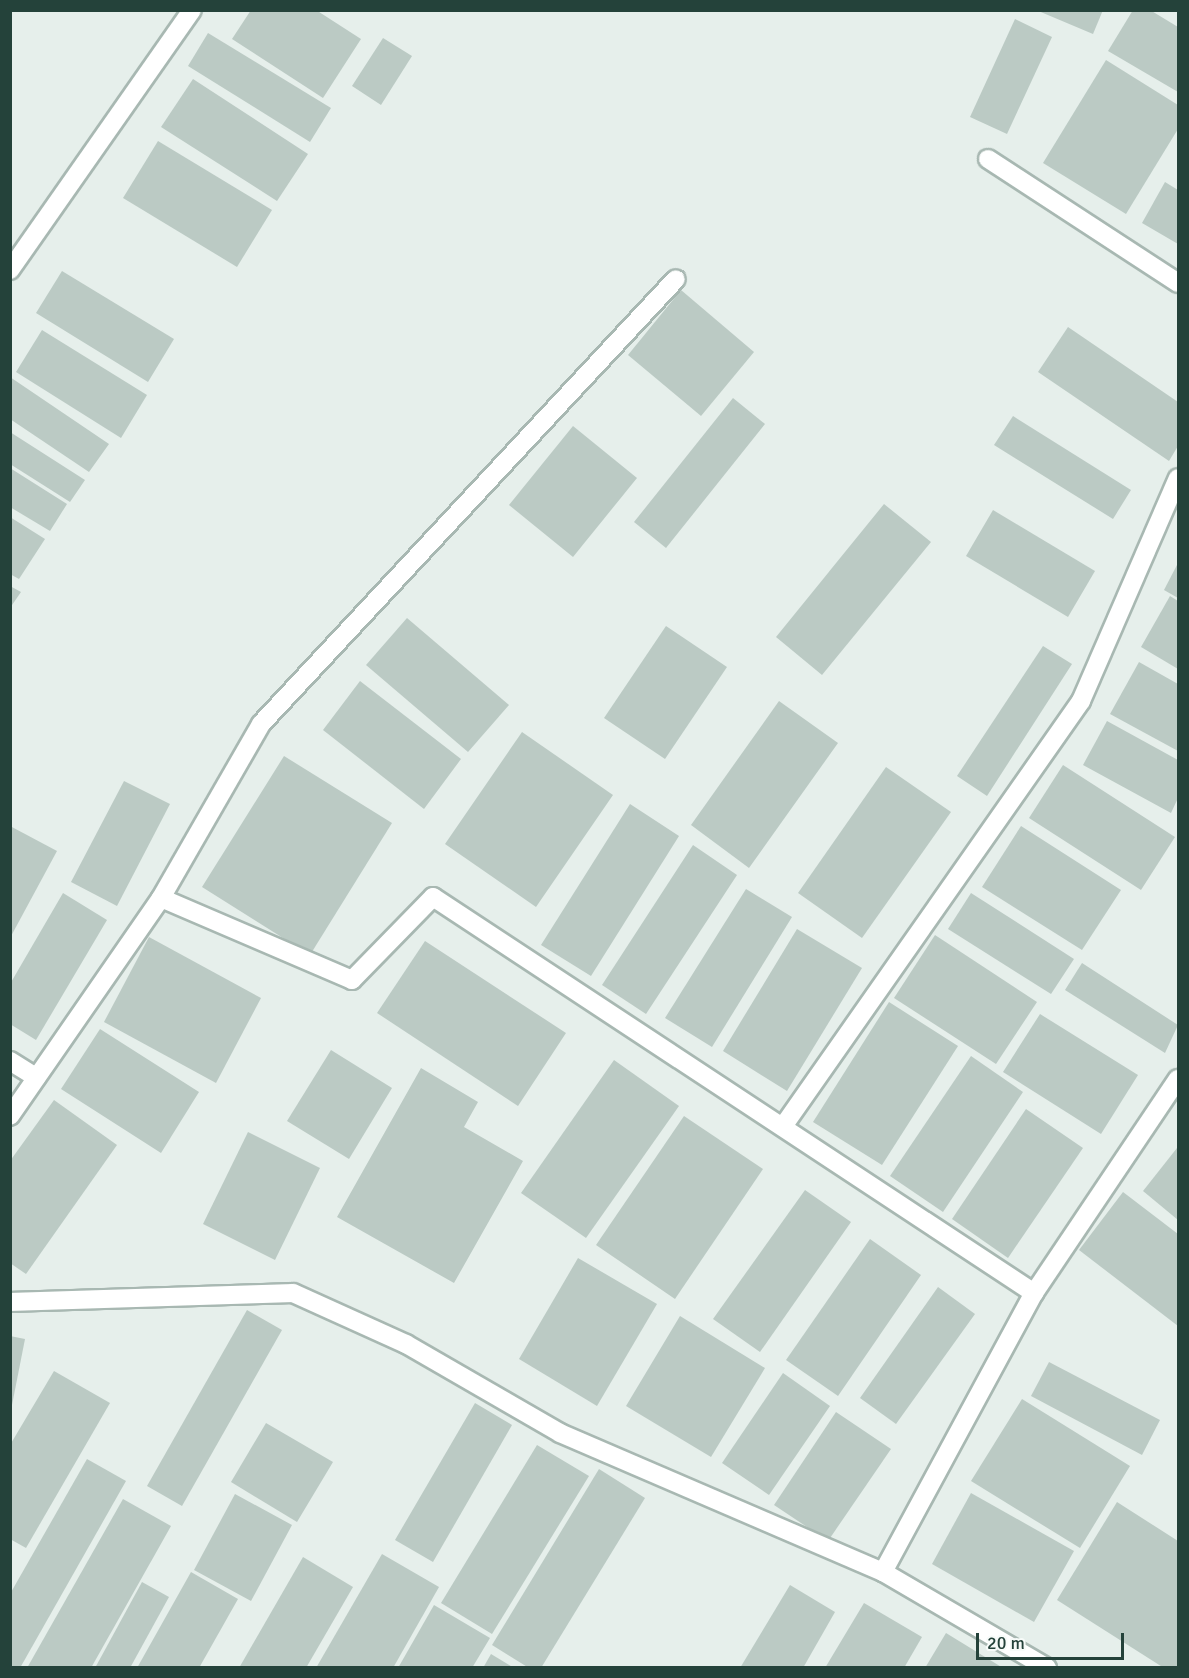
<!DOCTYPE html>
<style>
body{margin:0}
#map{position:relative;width:1189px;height:1678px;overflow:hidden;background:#e6efeb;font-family:Signika,sans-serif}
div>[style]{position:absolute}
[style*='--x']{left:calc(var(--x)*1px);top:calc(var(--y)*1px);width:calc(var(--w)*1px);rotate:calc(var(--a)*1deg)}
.building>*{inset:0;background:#bbcac4}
.roads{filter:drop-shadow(2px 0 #a8b8b2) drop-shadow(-2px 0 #a8b8b2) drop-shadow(0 2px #a8b8b2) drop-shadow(0 -2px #a8b8b2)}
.minor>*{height:18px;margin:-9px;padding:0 9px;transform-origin:9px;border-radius:9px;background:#fff}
span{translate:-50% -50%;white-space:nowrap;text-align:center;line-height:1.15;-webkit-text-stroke:4.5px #f7fbf9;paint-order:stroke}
.frame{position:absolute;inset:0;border:12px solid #24423a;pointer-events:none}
.scale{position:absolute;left:976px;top:1633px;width:148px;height:27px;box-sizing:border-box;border:3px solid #24423a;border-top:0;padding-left:8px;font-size:18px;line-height:21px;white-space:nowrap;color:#24423a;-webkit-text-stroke:4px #f7fbf9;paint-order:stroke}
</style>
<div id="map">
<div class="building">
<div style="clip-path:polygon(251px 10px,316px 10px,361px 39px,323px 98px,232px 39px)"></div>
<div style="clip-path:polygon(1036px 10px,1103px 10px,1093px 34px)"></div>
<div style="clip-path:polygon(1133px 10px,1150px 10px,1178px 27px,1178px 92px,1108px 51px)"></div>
<div style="clip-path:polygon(1015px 19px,1052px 37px,1007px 134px,970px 117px)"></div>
<div style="clip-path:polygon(208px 33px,331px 108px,310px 142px,188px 66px)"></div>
<div style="clip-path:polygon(383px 38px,412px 56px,381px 105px,352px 86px)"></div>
<div style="clip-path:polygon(1106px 60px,1178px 105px,1178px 129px,1126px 214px,1043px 163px)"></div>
<div style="clip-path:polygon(193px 79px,308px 154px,277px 201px,161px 127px)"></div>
<div style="clip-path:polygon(158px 141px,272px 210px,237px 267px,123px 198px)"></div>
<div style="clip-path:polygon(1165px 182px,1178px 190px,1178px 244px,1142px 223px)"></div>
<div style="clip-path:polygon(62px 271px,174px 339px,148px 382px,36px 313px)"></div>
<div style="clip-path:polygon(681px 290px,754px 352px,701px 416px,628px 355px)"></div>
<div style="clip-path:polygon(1068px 327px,1178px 402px,1178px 446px,1169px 461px,1038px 372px)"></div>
<div style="clip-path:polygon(42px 330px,147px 395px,121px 438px,16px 372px)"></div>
<div style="clip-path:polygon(10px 377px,109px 444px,89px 472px,10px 419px)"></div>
<div style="clip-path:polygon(733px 398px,765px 424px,666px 548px,634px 522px)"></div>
<div style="clip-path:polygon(1013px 416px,1131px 490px,1113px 519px,994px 445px)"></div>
<div style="clip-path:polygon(573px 426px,637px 478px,573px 557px,509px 505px)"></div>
<div style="clip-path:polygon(10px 432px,85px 480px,70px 502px,10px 464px)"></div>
<div style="clip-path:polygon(10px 468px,67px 504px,50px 531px,10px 507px)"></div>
<div style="clip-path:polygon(884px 504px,931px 542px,822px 675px,776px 637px)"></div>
<div style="clip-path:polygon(993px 510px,1095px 571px,1068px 617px,966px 556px)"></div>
<div style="clip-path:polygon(10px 517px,45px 539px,19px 579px,10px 574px)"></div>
<div style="clip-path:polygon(1178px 563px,1178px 598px,1164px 590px)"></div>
<div style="clip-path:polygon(10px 586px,21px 592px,10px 608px)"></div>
<div style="clip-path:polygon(1170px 596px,1178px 601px,1178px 669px,1141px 647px)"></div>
<div style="clip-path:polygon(407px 618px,509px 705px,468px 752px,366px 665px)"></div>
<div style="clip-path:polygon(666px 626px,727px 667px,665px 759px,604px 718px)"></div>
<div style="clip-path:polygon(1043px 646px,1072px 664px,987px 796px,957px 776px)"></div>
<div style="clip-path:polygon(1139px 662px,1178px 684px,1178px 751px,1110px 714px)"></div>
<div style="clip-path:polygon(360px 681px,461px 759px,424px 809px,323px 730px)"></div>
<div style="clip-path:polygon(779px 701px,838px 743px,749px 868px,691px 825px)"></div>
<div style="clip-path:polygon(1107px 721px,1178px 760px,1178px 798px,1171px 813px,1083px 765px)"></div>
<div style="clip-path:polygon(522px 732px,613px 795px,536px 907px,445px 844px)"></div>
<div style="clip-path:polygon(284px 756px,392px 823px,310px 955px,202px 887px)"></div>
<div style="clip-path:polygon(1063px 765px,1175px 837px,1141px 890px,1029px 818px)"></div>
<div style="clip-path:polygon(886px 767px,951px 812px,862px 938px,798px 893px)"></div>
<div style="clip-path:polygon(124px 781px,170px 804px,117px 906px,71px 882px)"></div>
<div style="clip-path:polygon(630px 804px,679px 836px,591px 976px,541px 945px)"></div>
<div style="clip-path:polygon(10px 826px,57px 851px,10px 938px)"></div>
<div style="clip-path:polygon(1021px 826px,1121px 890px,1082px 950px,982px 887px)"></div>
<div style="clip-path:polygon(693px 845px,737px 875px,646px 1014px,602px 985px)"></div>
<div style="clip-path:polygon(746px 889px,792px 917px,712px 1047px,665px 1018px)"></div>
<div style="clip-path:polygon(63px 893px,107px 920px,36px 1040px,10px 1024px,10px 984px)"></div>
<div style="clip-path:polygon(971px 893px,1074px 959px,1051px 994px,948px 929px)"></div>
<div style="clip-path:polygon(797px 929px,862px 968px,787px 1091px,723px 1051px)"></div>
<div style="clip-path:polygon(935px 935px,1037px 1002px,996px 1064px,894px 998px)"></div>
<div style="clip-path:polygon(149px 937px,261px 998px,216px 1083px,104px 1022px)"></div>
<div style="clip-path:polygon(425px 941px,566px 1033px,518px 1106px,377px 1013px)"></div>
<div style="clip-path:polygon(1082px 963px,1178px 1025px,1165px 1053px,1065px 990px)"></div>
<div style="clip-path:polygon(889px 1002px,958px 1046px,882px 1165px,813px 1122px)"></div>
<div style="clip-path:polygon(1040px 1014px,1138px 1075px,1101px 1134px,1003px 1072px)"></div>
<div style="clip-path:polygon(100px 1029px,199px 1092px,161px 1153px,61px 1089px)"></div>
<div style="clip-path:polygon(331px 1050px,392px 1088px,349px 1159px,287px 1121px)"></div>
<div style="clip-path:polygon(971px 1056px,1023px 1092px,943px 1212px,890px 1176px)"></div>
<div style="clip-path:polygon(614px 1060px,679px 1106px,586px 1238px,521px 1193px)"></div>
<div style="clip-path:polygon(421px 1068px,478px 1102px,464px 1127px,523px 1161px,454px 1283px,337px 1217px)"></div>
<div style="clip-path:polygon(54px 1100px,117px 1145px,26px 1274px,10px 1263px,10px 1161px)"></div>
<div style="clip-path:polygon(1026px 1109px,1083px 1148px,1008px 1258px,952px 1219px)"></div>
<div style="clip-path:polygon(684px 1116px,763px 1169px,675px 1299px,596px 1245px)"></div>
<div style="clip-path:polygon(248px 1132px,320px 1168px,275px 1260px,203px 1224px)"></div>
<div style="clip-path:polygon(1177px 1148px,1178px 1150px,1178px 1220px,1143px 1191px)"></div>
<div style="clip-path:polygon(805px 1190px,851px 1222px,760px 1352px,713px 1319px)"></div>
<div style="clip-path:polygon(1123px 1192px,1178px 1234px,1178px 1326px,1079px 1250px)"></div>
<div style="clip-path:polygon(870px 1239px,921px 1275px,838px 1396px,786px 1360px)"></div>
<div style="clip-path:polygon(578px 1258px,657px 1304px,597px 1406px,519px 1359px)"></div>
<div style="clip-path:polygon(938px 1287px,975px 1314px,896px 1424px,860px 1398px)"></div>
<div style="clip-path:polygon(247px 1310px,282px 1330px,182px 1506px,147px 1486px)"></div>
<div style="clip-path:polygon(680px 1316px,765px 1368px,711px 1457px,626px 1406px)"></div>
<div style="clip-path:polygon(10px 1336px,25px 1339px,12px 1405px,10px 1405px)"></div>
<div style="clip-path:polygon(1049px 1362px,1160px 1420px,1142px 1455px,1031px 1396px)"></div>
<div style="clip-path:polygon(54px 1371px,110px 1403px,26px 1548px,10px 1539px,10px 1445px)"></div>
<div style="clip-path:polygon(783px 1373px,830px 1406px,769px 1495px,722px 1463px)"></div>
<div style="clip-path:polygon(1022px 1399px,1130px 1466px,1080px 1548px,971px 1481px)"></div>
<div style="clip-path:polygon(475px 1403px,512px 1425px,433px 1562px,395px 1540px)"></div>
<div style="clip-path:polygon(836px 1412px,891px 1449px,828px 1541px,774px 1505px)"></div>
<div style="clip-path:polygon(266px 1423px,333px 1462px,297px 1522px,231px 1482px)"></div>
<div style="clip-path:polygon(537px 1445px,589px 1476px,492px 1634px,441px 1603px)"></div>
<div style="clip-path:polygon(87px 1459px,126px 1481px,20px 1668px,10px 1668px,10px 1594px)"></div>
<div style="clip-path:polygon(599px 1469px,645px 1498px,541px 1668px,529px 1668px,492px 1645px)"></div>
<div style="clip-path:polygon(971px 1493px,1074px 1551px,1034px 1622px,932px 1564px)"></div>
<div style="clip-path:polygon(235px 1494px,292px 1525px,251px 1601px,194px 1570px)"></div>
<div style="clip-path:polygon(123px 1499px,171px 1526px,91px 1668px,27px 1668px)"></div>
<div style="clip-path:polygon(1117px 1502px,1178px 1541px,1178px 1668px,1164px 1668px,1057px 1600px)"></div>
<div style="clip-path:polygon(382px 1554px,439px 1587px,393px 1668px,316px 1668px)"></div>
<div style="clip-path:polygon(303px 1557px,353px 1587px,306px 1668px,239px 1668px)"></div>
<div style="clip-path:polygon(191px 1572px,238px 1599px,199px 1668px,137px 1668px)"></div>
<div style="clip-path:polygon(142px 1582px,169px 1597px,130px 1668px,95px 1668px)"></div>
<div style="clip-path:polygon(790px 1585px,835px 1612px,803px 1668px,740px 1668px)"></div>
<div style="clip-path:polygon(864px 1603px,922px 1637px,904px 1668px,825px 1668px)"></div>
<div style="clip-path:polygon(434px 1605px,490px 1638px,472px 1668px,398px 1668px)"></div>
<div style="clip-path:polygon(946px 1633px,1003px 1668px,925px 1668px)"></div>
<div style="clip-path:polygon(491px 1654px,514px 1668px,483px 1668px)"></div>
</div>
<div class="roads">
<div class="minor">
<div style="--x:988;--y:159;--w:227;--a:33.1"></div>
<div style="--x:10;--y:270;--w:317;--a:-55"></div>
<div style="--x:161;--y:898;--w:208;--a:23.2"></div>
<div style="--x:352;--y:980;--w:116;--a:-45.7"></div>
<div style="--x:433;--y:897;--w:720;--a:33.38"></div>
<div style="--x:10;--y:1061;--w:31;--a:32"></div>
<div style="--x:10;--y:1116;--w:265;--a:-55.3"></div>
<div style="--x:161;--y:898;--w:201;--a:-60.1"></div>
<div style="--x:261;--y:724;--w:608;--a:-47"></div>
<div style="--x:784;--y:1125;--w:518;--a:-54.99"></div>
<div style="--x:1081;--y:701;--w:243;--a:-66.5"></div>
<div style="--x:10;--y:1302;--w:283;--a:-1.8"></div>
<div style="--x:293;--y:1293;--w:124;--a:24.3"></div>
<div style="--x:406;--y:1344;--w:178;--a:30"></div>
<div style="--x:560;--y:1433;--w:352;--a:23.3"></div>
<div style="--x:883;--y:1572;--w:190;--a:30.3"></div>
<div style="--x:883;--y:1572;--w:317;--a:-61.6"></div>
<div style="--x:1034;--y:1293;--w:258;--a:-56.1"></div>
</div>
</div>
<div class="frame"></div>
<div class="scale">20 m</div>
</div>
